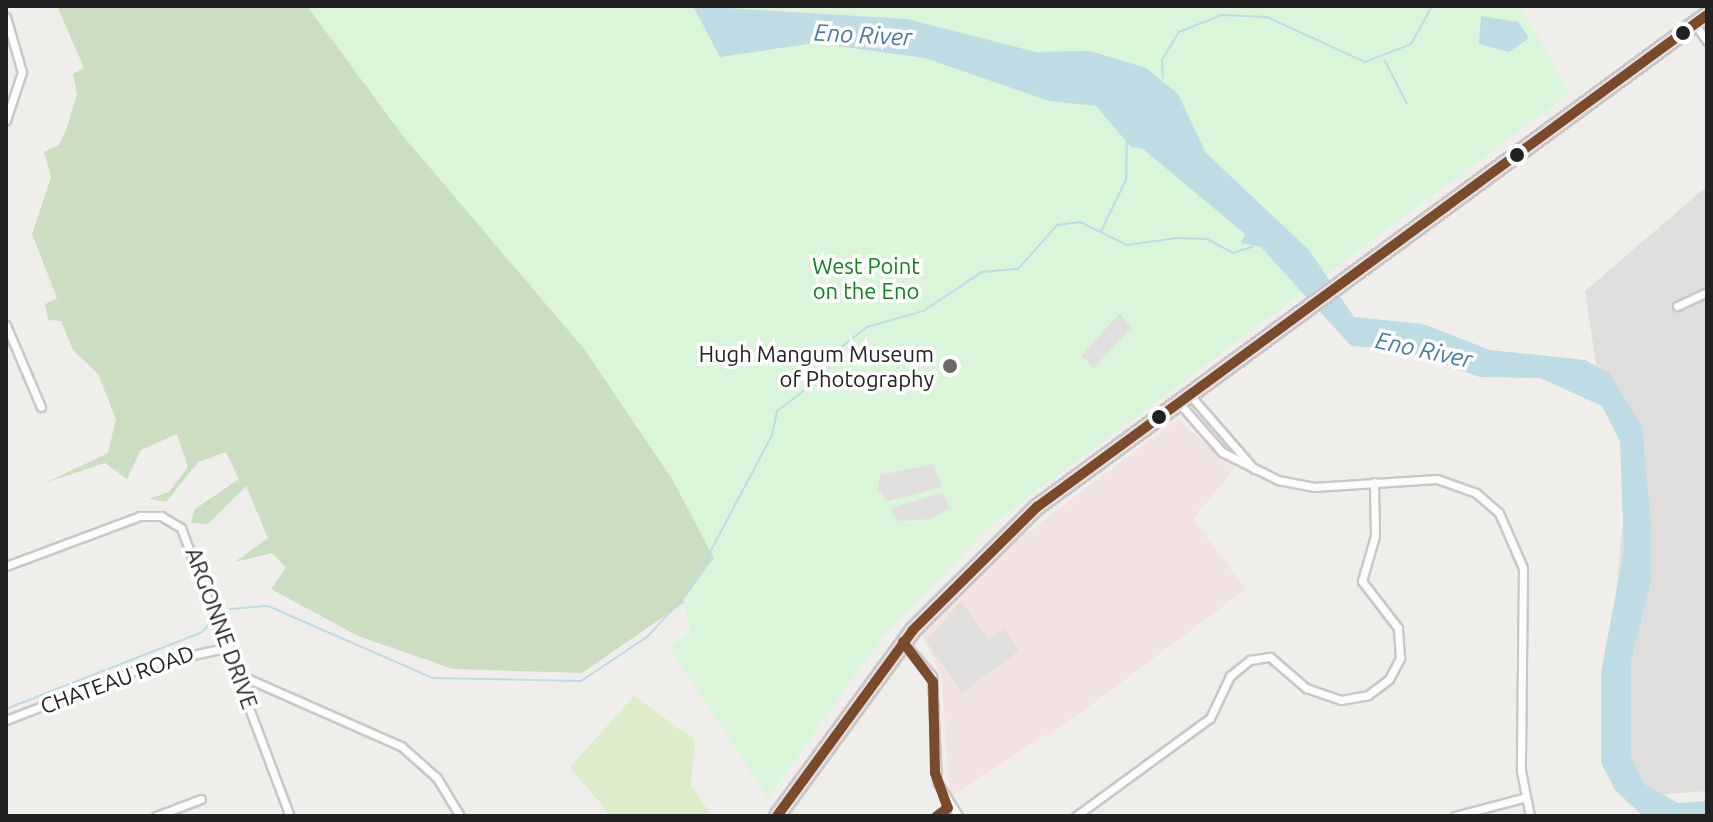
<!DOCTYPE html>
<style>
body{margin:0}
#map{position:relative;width:1713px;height:822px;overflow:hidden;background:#f0eeeb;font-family:Ubuntu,sans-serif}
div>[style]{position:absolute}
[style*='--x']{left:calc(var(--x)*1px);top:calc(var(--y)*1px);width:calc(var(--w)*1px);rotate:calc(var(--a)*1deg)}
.residential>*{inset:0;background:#dfdedc}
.commercial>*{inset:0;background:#f1e3e1}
.grass>*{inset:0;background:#ddeccb}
.forest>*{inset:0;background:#cbdec1}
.park>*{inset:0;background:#daf5da}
.parking>*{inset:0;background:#e0dfde}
.water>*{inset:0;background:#bfdbe3}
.stream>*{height:2px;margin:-1px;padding:0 1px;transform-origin:1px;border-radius:1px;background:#bfdbe3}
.roads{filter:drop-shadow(2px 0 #c9c8c7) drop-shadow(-2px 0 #c9c8c7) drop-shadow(0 2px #c9c8c7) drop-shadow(0 -2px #c9c8c7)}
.street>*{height:7px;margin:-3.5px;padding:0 3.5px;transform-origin:3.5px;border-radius:3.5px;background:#fdfcfc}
.highway>*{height:14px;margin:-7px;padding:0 7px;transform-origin:7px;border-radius:7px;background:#ece0e2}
.bus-1>*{height:10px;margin:-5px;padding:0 5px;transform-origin:5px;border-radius:5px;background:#7a4b2a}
.dots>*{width:22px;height:22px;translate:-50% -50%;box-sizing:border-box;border:4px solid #fff;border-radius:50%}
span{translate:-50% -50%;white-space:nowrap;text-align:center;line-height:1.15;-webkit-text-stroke:7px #fff;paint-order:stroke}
.park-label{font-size:22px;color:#0c8416}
.poi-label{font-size:22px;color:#222}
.right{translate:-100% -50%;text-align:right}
.street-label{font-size:22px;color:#222}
.water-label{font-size:24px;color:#4a7aab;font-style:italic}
.frame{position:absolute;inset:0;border:8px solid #222;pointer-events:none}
</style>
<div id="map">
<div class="residential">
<div style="clip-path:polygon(1707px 186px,1707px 791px,1641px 796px,1606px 696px,1629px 462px,1600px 390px,1585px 291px)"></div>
</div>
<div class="commercial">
<div style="clip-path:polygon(1178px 419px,1234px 469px,1193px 519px,1246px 589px,1084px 710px,950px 797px,941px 675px,921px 633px,1007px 548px)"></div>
</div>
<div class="grass">
<div style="clip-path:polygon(634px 696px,695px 740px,691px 785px,709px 812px,704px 816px,611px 816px,570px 767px)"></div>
</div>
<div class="forest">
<div style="clip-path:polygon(57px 6px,693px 6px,778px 467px,692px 597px,582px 673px,453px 669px,358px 636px,271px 589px,286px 568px,272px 553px,235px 562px,268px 538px,246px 486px,208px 524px,191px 523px,195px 509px,239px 479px,226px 452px,198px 462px,166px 502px,149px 499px,169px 492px,188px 467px,177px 434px,141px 450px,127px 479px,105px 463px,45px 483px,108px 453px,116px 419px,98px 374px,73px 350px,61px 321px,48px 320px,45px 304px,57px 298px,32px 234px,51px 177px,44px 152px,59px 145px,67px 128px,77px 94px,73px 74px,84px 68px)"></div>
</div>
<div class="park">
<div style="clip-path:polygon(307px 6px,1520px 6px,1570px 93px,992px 524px,877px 644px,768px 798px,670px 648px,691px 630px,683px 599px,714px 558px,672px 479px,584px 349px,403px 136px)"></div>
</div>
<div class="parking">
<div style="clip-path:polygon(1120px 313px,1131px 328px,1094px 368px,1081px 356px)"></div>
<div style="clip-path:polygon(933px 464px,942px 487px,887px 501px,878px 489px,880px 475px)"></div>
<div style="clip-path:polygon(943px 493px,950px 508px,931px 519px,899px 521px,892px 514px,891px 508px)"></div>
<div style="clip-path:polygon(961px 601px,988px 639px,1004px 628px,1019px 651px,962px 693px,926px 641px)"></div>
</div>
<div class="water">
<div style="clip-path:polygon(693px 6px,907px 19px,1036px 52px,1090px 51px,1146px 68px,1178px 94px,1206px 153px,1309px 250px,1354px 317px,1423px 324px,1490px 350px,1585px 360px,1609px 373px,1642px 426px,1651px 525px,1651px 581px,1631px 661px,1631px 756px,1644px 784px,1678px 803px,1707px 801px,1707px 816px,1643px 816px,1615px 790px,1601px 762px,1601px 672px,1624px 551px,1620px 441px,1602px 406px,1540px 378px,1480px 377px,1403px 350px,1351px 346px,1261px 247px,1241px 243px,1245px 234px,1143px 149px,1131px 147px,1096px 106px,1049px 101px,925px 58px,814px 43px,720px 57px)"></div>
<div style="clip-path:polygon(1481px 16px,1518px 22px,1529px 38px,1509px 52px,1479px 44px)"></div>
</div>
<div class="stream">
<div style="--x:1385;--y:61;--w:48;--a:62.9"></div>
<div style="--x:1163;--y:78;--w:18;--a:-93"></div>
<div style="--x:1162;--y:60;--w:33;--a:-59"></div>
<div style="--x:1179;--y:32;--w:46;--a:-21.6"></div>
<div style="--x:1222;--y:15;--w:45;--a:2.5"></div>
<div style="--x:1267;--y:17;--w:108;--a:24.7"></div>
<div style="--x:1365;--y:62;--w:49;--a:-21.4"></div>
<div style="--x:1411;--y:44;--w:43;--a:-61.1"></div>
<div style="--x:1101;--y:231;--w:57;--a:-63.9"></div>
<div style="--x:1126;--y:180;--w:44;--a:-88.7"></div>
<div style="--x:230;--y:609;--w:38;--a:-5"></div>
<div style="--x:268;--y:606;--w:180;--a:23.6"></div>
<div style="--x:433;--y:678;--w:148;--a:1.2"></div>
<div style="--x:581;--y:681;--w:79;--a:-33.7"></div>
<div style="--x:647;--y:637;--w:64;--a:-47.5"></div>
<div style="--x:690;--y:590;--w:175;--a:-62.1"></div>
<div style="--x:772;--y:435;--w:25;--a:-78"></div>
<div style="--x:777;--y:411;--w:35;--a:-37"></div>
<div style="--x:805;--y:390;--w:31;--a:-59"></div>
<div style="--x:821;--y:363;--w:58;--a:-38"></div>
<div style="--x:867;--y:327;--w:58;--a:-15.9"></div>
<div style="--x:923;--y:311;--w:71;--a:-33.5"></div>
<div style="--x:982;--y:272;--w:36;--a:-5"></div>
<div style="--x:1018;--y:269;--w:59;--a:-48.4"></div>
<div style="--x:1057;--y:225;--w:23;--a:-7"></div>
<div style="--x:1080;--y:222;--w:52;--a:26.1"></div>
<div style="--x:1127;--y:245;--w:50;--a:-8"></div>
<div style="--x:1177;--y:238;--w:30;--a:2"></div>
<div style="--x:1207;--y:239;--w:30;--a:28"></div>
<div style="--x:1233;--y:253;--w:20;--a:-18"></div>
<div style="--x:6;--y:709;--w:211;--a:-21.4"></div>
<div style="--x:202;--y:632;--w:15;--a:-48"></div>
</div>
<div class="roads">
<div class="street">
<div style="--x:6;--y:17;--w:57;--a:73.8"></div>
<div style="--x:22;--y:72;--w:51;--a:108.4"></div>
<div style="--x:1695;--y:24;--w:21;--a:55"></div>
<div style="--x:1677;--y:306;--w:33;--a:-25"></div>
<div style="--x:6;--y:325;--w:89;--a:66.9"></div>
<div style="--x:1190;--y:395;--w:98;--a:49.1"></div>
<div style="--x:1179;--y:403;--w:65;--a:48.7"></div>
<div style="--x:1222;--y:452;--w:63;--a:26.6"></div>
<div style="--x:1278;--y:480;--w:37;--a:11"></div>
<div style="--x:1314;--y:487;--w:123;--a:-3.7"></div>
<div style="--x:1437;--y:479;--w:41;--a:19.7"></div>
<div style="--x:1476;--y:493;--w:30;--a:41"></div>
<div style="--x:1499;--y:513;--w:60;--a:66.4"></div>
<div style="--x:1523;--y:568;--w:203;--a:90.6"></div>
<div style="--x:1521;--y:771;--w:46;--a:78.7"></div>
<div style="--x:6;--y:566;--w:143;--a:-20.5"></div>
<div style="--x:140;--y:516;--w:21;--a:0"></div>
<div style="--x:161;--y:516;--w:23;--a:31"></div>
<div style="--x:181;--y:528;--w:308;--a:69.3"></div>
<div style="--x:903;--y:642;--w:45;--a:49.5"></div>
<div style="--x:932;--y:676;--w:106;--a:87.3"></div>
<div style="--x:937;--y:782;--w:40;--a:58"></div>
<div style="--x:242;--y:676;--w:174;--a:23.8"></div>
<div style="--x:401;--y:746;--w:48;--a:41.6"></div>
<div style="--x:437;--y:778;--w:44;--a:58.8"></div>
<div style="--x:6;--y:720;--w:156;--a:-21"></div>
<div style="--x:152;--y:664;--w:79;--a:-12.4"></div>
<div style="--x:156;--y:816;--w:48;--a:-20.7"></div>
<div style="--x:937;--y:816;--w:14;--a:-36"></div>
<div style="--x:1076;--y:816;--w:166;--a:-36.2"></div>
<div style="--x:1210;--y:718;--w:47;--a:-64.5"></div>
<div style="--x:1230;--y:676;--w:26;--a:-39"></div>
<div style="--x:1250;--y:660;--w:20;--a:-9"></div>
<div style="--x:1270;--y:657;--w:48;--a:40.7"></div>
<div style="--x:1306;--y:688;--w:37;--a:19"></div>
<div style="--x:1341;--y:700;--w:27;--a:-10"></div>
<div style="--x:1368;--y:695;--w:26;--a:-37"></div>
<div style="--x:1389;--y:679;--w:24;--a:-62"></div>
<div style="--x:1400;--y:658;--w:30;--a:-94"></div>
<div style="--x:1398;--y:628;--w:59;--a:-127.5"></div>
<div style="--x:1362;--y:581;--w:47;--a:-73.9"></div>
<div style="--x:1375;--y:536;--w:54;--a:-91.1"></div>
<div style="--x:1455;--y:816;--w:70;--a:-14.8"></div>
</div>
<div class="highway">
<div style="--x:777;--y:816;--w:230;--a:-53.8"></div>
<div style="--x:913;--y:630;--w:175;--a:-44.8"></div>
<div style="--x:1037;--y:507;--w:831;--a:-36.29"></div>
</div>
</div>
<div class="bus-1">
<div style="--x:903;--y:642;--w:50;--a:53.1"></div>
<div style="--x:933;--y:682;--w:91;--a:88.7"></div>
<div style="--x:935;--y:773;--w:37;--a:70"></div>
<div style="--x:948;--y:808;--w:14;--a:144"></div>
<div style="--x:777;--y:816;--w:230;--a:-53.8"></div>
<div style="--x:913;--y:630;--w:175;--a:-44.8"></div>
<div style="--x:1037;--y:507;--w:831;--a:-36.29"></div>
</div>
<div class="dots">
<div style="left:1683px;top:33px;background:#222"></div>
<div style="left:1517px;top:155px;background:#222"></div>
<div style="left:950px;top:366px;background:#6a6968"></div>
<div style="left:1159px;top:417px;background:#222"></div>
</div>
<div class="park-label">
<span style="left:866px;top:278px">West Point<br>on the Eno</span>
</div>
<div class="poi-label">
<span class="right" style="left:934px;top:366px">Hugh Mangum Museum<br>of Photography</span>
</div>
<div class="street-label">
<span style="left:222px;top:628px;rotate:70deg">ARGONNE DRIVE</span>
<span style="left:117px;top:679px;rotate:-20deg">CHATEAU ROAD</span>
</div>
<div class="water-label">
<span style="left:863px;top:35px;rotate:3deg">Eno River</span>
<span style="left:1424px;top:350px;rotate:12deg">Eno River</span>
</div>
<div class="frame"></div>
</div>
